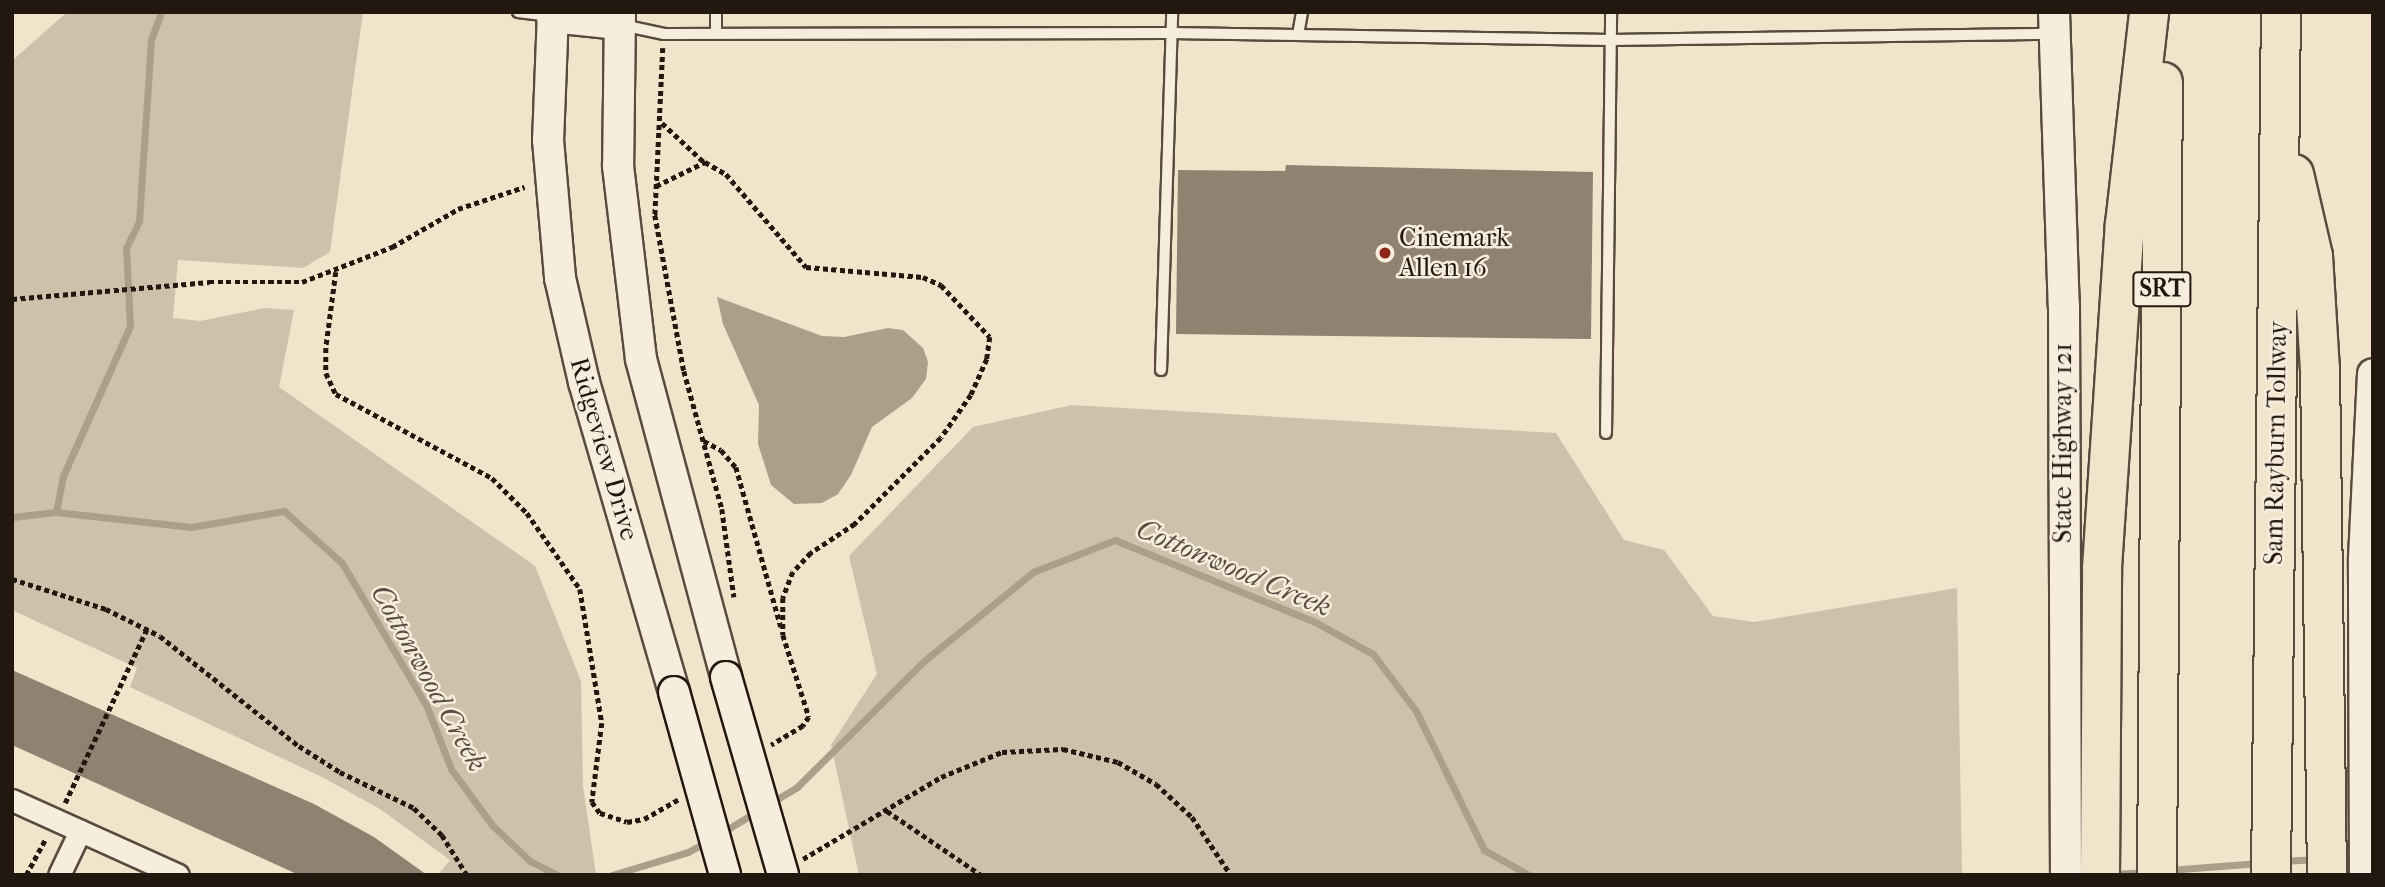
<!DOCTYPE html>
<style>
body{margin:0}
#map{position:relative;width:2385px;height:887px;overflow:hidden;background:#f2e3cb;font-family:"IM FELL French Canon",serif}
div>[style]{position:absolute}
[style*='--x']{left:calc(var(--x)*1px);top:calc(var(--y)*1px);width:calc(var(--w)*1px);rotate:calc(var(--a)*1deg)}
.green>*{inset:0;background:#cfc0ab}
.water>*{inset:0;background:#ac9e8b}
.stream>*{height:7px;margin:-3.5px;padding:0 3.5px;transform-origin:3.5px;border-radius:3.5px;background:#ac9e8b}
.building>*{inset:0;background:#8f8271}
.path>*{height:4.5px;margin-top:-2.25px;transform-origin:0;background:repeating-linear-gradient(90deg,#23180f 0 5px,transparent 0 8.5px)}
.roads{filter:drop-shadow(2px 0 #574b3e) drop-shadow(-2px 0 #574b3e) drop-shadow(0 2px #574b3e) drop-shadow(0 -2px #574b3e)}
.service>*{height:10px;margin:-5px;padding:0 5px;transform-origin:5px;border-radius:5px;background:#f7eddd}
.minor>*{height:21px;margin:-10.5px;padding:0 10.5px;transform-origin:10.5px;border-radius:10.5px;background:#f7eddd}
.secondary>*{height:30px;margin:-15px;padding:0 15px;transform-origin:15px;border-radius:15px;background:#f7eddd}
.motorway>*{height:38px;margin:-19px;padding:0 19px;transform-origin:19px;border-radius:19px;background:#f2e3cb}
.bridges{filter:drop-shadow(2px 0 #23180f) drop-shadow(-2px 0 #23180f) drop-shadow(0 2px #23180f) drop-shadow(0 -2px #23180f)}
.secondary-bridge>*{height:30px;margin:-15px;padding:0 15px;transform-origin:15px;border-radius:15px;background:#f7eddd}
.dots>*{width:19px;height:19px;translate:-50% -50%;box-sizing:border-box;border:4px solid #f7eddd;border-radius:50%}
span{translate:-50% -50%;white-space:nowrap;text-align:center;line-height:1.15;-webkit-text-stroke:5px #f7eddd;paint-order:stroke}
.shield-label span{padding:2px 5px;background:#f7eddd;border:2px solid;border-radius:5px;-webkit-text-stroke-width:0}
.shield-label{font-size:24px;color:#23180f;font-weight:700}
.poi-label{font-size:26px;color:#23180f}
.left{translate:0 -50%;text-align:left}
.street-label{font-size:26px;color:#23180f}
.water-label{font-size:28px;color:#5a4e41;font-style:italic}
.frame{position:absolute;inset:0;border:14px solid #23180f;pointer-events:none}
</style>
<div id="map">
<div class="green">
<div style="clip-path:polygon(67px 12px,363px 12px,330px 252px,303px 268px,178px 260px,173px 318px,200px 321px,265px 308px,294px 310px,279px 387px,535px 566px,581px 681px,583px 786px,596px 875px,438px 875px,450px 860px,380px 809px,324px 778px,130px 687px,137px 668px,12px 610px,12px 61px)"></div>
<div style="clip-path:polygon(1072px 405px,1556px 433px,1624px 540px,1664px 550px,1713px 616px,1754px 622px,1957px 588px,1962px 875px,859px 875px,831px 745px,877px 674px,849px 556px,973px 427px)"></div>
</div>
<div class="water">
<div style="clip-path:polygon(717px 297px,822px 336px,844px 337px,888px 328px,903px 330px,923px 348px,928px 362px,926px 379px,912px 398px,872px 427px,851px 475px,838px 494px,822px 503px,794px 504px,771px 485px,758px 444px,759px 405px,723px 324px)"></div>
</div>
<div class="stream">
<div style="--x:56;--y:512;--w:37;--a:-79"></div>
<div style="--x:63;--y:476;--w:164;--a:-65.9"></div>
<div style="--x:130;--y:326;--w:78;--a:-92.9"></div>
<div style="--x:126;--y:248;--w:30;--a:-64"></div>
<div style="--x:139;--y:221;--w:181;--a:-86.2"></div>
<div style="--x:151;--y:40;--w:30;--a:-70"></div>
<div style="--x:12;--y:517;--w:44;--a:-6.5"></div>
<div style="--x:56;--y:512;--w:136;--a:6.3"></div>
<div style="--x:191;--y:527;--w:94;--a:-9.8"></div>
<div style="--x:284;--y:511;--w:78;--a:41.9"></div>
<div style="--x:342;--y:563;--w:167;--a:59.4"></div>
<div style="--x:427;--y:707;--w:66;--a:68.8"></div>
<div style="--x:451;--y:769;--w:69;--a:53.8"></div>
<div style="--x:492;--y:825;--w:52;--a:43.5"></div>
<div style="--x:530;--y:861;--w:30;--a:27"></div>
<div style="--x:769;--y:804;--w:33;--a:-31"></div>
<div style="--x:797;--y:787;--w:179;--a:-44.8"></div>
<div style="--x:924;--y:661;--w:141;--a:-39.2"></div>
<div style="--x:1033;--y:572;--w:88;--a:-21.3"></div>
<div style="--x:1115;--y:540;--w:216;--a:22.3"></div>
<div style="--x:1315;--y:622;--w:66;--a:28.9"></div>
<div style="--x:1373;--y:654;--w:71;--a:53"></div>
<div style="--x:1416;--y:711;--w:155;--a:63.9"></div>
<div style="--x:1484;--y:850;--w:51;--a:29.1"></div>
<div style="--x:721;--y:833;--w:41;--a:-31"></div>
<div style="--x:2283;--y:861;--w:33;--a:-3"></div>
<div style="--x:2168;--y:870;--w:92;--a:-4.4"></div>
<div style="--x:2112;--y:874;--w:33;--a:-3"></div>
<div style="--x:612;--y:875;--w:79;--a:-16.8"></div>
<div style="--x:688;--y:852;--w:23;--a:-29"></div>
</div>
<div class="building">
<div style="clip-path:polygon(1286px 165px,1593px 172px,1591px 339px,1176px 334px,1178px 170px,1285px 171px)"></div>
<div style="clip-path:polygon(12px 670px,314px 804px,374px 837px,427px 875px,299px 875px,12px 745px)"></div>
</div>
<div class="path">
<div style="--x:663;--y:48;--w:167;--a:92.7"></div>
<div style="--x:655;--y:215;--w:159;--a:79.5"></div>
<div style="--x:684;--y:371;--w:143;--a:74.6"></div>
<div style="--x:722;--y:509;--w:89;--a:82.2"></div>
<div style="--x:662;--y:123;--w:57;--a:42.9"></div>
<div style="--x:656;--y:186;--w:55;--a:-26.1"></div>
<div style="--x:705;--y:162;--w:24;--a:30"></div>
<div style="--x:726;--y:174;--w:123;--a:49.3"></div>
<div style="--x:806;--y:267;--w:117;--a:4.9"></div>
<div style="--x:923;--y:277;--w:20;--a:24"></div>
<div style="--x:941;--y:285;--w:71;--a:46.7"></div>
<div style="--x:990;--y:337;--w:22;--a:98"></div>
<div style="--x:987;--y:359;--w:39;--a:114"></div>
<div style="--x:971;--y:395;--w:52;--a:124.9"></div>
<div style="--x:941;--y:438;--w:122;--a:135"></div>
<div style="--x:855;--y:524;--w:53;--a:146.6"></div>
<div style="--x:811;--y:553;--w:26;--a:133"></div>
<div style="--x:793;--y:572;--w:28;--a:111"></div>
<div style="--x:783;--y:598;--w:37;--a:90"></div>
<div style="--x:783;--y:635;--w:86;--a:72.4"></div>
<div style="--x:809;--y:717;--w:11;--a:124"></div>
<div style="--x:803;--y:726;--w:37;--a:149"></div>
<div style="--x:336;--y:272;--w:77;--a:97.5"></div>
<div style="--x:326;--y:348;--w:25;--a:90"></div>
<div style="--x:326;--y:373;--w:23;--a:65"></div>
<div style="--x:336;--y:394;--w:177;--a:28.3"></div>
<div style="--x:492;--y:478;--w:49;--a:45"></div>
<div style="--x:527;--y:513;--w:93;--a:55.1"></div>
<div style="--x:580;--y:589;--w:136;--a:80.7"></div>
<div style="--x:602;--y:723;--w:80;--a:97.2"></div>
<div style="--x:592;--y:802;--w:14;--a:54"></div>
<div style="--x:600;--y:813;--w:28;--a:18"></div>
<div style="--x:627;--y:822;--w:17;--a:-10"></div>
<div style="--x:644;--y:819;--w:40;--a:-29.7"></div>
<div style="--x:12;--y:299;--w:198;--a:-4.9"></div>
<div style="--x:209;--y:282;--w:93;--a:0"></div>
<div style="--x:302;--y:282;--w:97;--a:-21.3"></div>
<div style="--x:392;--y:247;--w:76;--a:-29.9"></div>
<div style="--x:458;--y:209;--w:70;--a:-18.4"></div>
<div style="--x:704;--y:441;--w:19;--a:28"></div>
<div style="--x:721;--y:450;--w:23;--a:49"></div>
<div style="--x:736;--y:467;--w:166;--a:74.3"></div>
<div style="--x:12;--y:579;--w:99;--a:17.7"></div>
<div style="--x:106;--y:609;--w:60;--a:26.6"></div>
<div style="--x:160;--y:636;--w:177;--a:38.4"></div>
<div style="--x:299;--y:746;--w:49;--a:32.4"></div>
<div style="--x:340;--y:772;--w:82;--a:25.9"></div>
<div style="--x:414;--y:808;--w:39;--a:44"></div>
<div style="--x:442;--y:835;--w:47;--a:58"></div>
<div style="--x:65;--y:803;--w:192;--a:-64.8"></div>
<div style="--x:887;--y:811;--w:114;--a:34.2"></div>
<div style="--x:803;--y:859;--w:161;--a:-30.7"></div>
<div style="--x:941;--y:777;--w:66;--a:-22.3"></div>
<div style="--x:1002;--y:752;--w:61;--a:-2.8"></div>
<div style="--x:1063;--y:749;--w:57;--a:13.3"></div>
<div style="--x:1118;--y:762;--w:44;--a:30.1"></div>
<div style="--x:1156;--y:784;--w:49;--a:42.5"></div>
<div style="--x:1192;--y:817;--w:70;--a:56.1"></div>
<div style="--x:26;--y:875;--w:42;--a:-61.6"></div>
</div>
<div class="roads">
<div class="service">
<div style="--x:518;--y:12;--w:31;--a:7"></div>
<div style="--x:622;--y:25;--w:43;--a:12.1"></div>
<div style="--x:664;--y:34;--w:507;--a:-0.11"></div>
<div style="--x:1171;--y:33;--w:440;--a:0.9"></div>
<div style="--x:1611;--y:40;--w:442;--a:-0.8"></div>
<div style="--x:716;--y:33;--w:21;--a:-90"></div>
<div style="--x:1298;--y:35;--w:23;--a:-80"></div>
<div style="--x:1161;--y:370;--w:358;--a:-88.2"></div>
<div style="--x:1606;--y:433;--w:421;--a:-89.3"></div>
</div>
<div class="minor">
<div style="--x:12;--y:800;--w:182;--a:24.3"></div>
<div style="--x:59;--y:875;--w:49;--a:-64.5"></div>
</div>
<div class="secondary">
<div style="--x:553;--y:12;--w:128;--a:92.2"></div>
<div style="--x:548;--y:140;--w:139;--a:85"></div>
<div style="--x:560;--y:278;--w:107;--a:77"></div>
<div style="--x:584;--y:382;--w:323;--a:73.8"></div>
<div style="--x:620;--y:12;--w:154;--a:90.7"></div>
<div style="--x:618;--y:166;--w:194;--a:83.2"></div>
<div style="--x:641;--y:359;--w:329;--a:75"></div>
<div style="--x:2054;--y:12;--w:294;--a:88.1"></div>
<div style="--x:2064;--y:306;--w:569;--a:89.8"></div>
<div style="--x:552;--y:17;--w:67;--a:6"></div>
<div style="--x:2365;--y:875;--w:317;--a:-90.2"></div>
<div style="--x:2364;--y:558;--w:184;--a:-87.2"></div>
</div>
<div class="motorway">
<div style="--x:2294;--y:174;--w:84;--a:77"></div>
<div style="--x:2313;--y:256;--w:113;--a:86.5"></div>
<div style="--x:2320;--y:369;--w:506;--a:89.21"></div>
<div style="--x:2100;--y:875;--w:307;--a:-89.6"></div>
<div style="--x:2102;--y:568;--w:345;--a:-86.2"></div>
<div style="--x:2125;--y:224;--w:213;--a:-83.5"></div>
<div style="--x:2157;--y:875;--w:793;--a:-89.57"></div>
<div style="--x:2271;--y:875;--w:863;--a:-89.34"></div>
</div>
</div>
<div class="bridges">
<div class="secondary-bridge">
<div style="--x:726;--y:677;--w:206;--a:73.9"></div>
<div style="--x:674;--y:692;--w:190;--a:74.4"></div>
</div>
</div>
<div class="dots">
<div style="left:1385px;top:253px;background:#8f2418"></div>
</div>
<div class="shield-label">
<span style="left:2162px;top:289px">SRT</span>
</div>
<div class="poi-label">
<span class="left" style="left:1399px;top:253px">Cinemark<br>Allen 16</span>
</div>
<div class="street-label">
<span style="left:2063px;top:443px;rotate:-90deg">State Highway 121</span>
<span style="left:2276px;top:443px;rotate:-89deg">Sam Rayburn Tollway</span>
<span style="left:604px;top:449px;rotate:74deg">Ridgeview Drive</span>
</div>
<div class="water-label">
<span style="left:1234px;top:568px;rotate:23deg">Cottonwood Creek</span>
<span style="left:429px;top:678px;rotate:61deg">Cottonwood Creek</span>
</div>
<div class="frame"></div>
</div>
